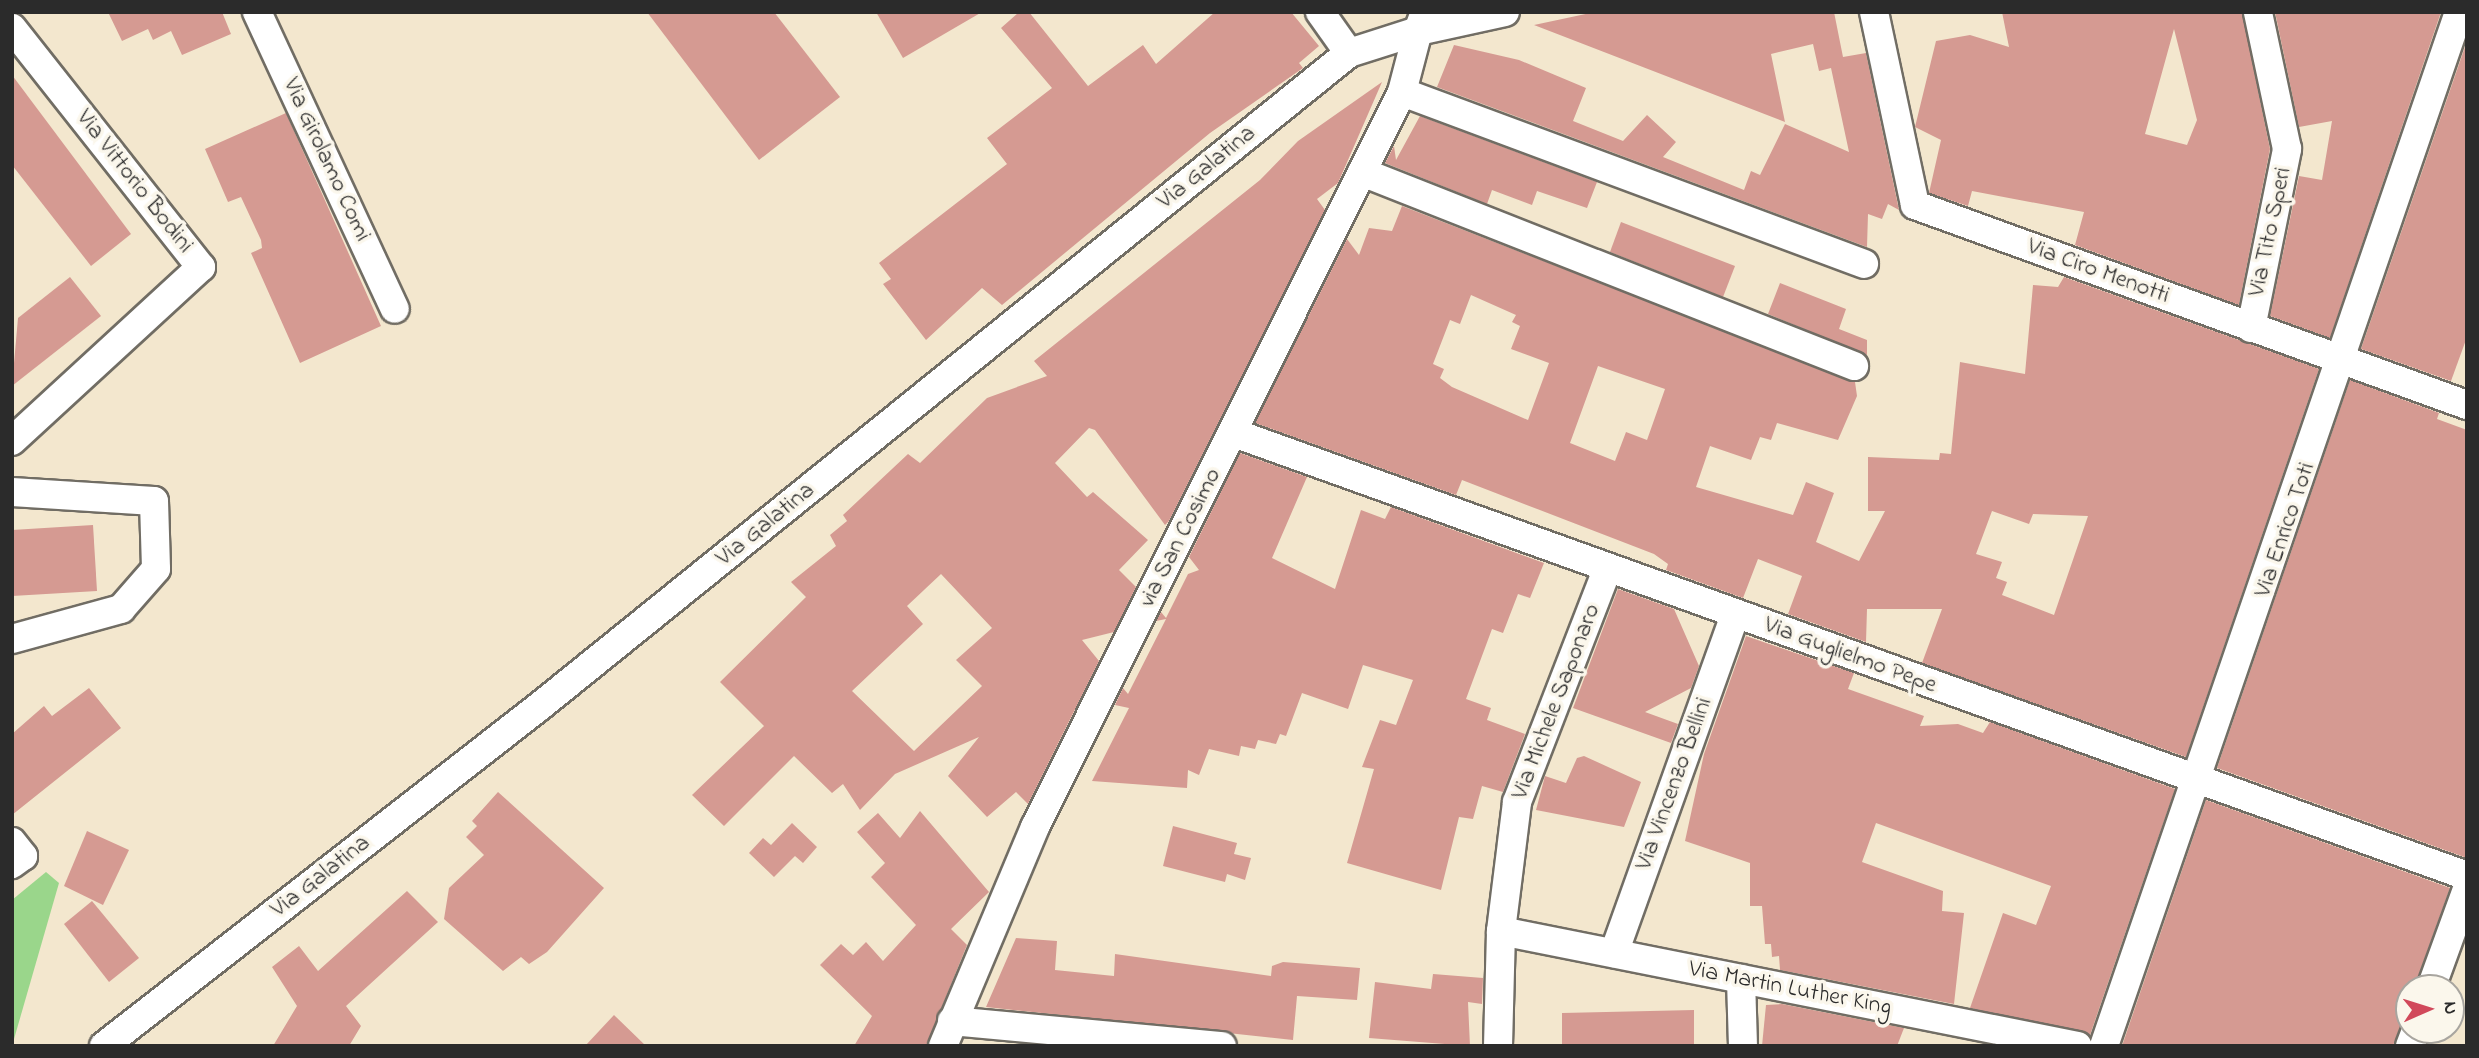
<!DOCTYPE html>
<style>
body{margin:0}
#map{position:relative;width:2479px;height:1058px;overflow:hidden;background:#f3e7ce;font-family:"Indie Flower",sans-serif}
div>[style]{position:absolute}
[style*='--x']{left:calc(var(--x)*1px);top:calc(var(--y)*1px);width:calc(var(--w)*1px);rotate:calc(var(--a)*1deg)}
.green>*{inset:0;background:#9ad68b}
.building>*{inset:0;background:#d59a92}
.roads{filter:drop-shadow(2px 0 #716d64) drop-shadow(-2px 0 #716d64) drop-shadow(0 2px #716d64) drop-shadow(0 -2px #716d64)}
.minor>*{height:28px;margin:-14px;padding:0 14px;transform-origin:14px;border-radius:14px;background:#fff}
span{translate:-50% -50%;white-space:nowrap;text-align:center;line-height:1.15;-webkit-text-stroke:7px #fbf7ec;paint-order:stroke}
.street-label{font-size:24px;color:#2b2b2b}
.frame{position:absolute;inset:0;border:14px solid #2b2b2b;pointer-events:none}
.north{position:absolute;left:2395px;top:974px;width:70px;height:70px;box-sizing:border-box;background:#fbf7ec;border:2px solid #a8a59f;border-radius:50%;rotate:87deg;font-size:19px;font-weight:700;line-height:28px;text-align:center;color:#2b2b2b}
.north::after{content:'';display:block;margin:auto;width:24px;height:32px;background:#d1495b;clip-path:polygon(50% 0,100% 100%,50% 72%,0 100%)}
</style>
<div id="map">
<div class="green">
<div style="clip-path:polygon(46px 872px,59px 883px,12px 1046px,12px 900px)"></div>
</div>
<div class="building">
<div style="clip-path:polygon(108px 12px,222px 12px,231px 34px,182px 55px,171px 31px,153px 40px,148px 29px,122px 41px)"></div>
<div style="clip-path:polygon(647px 12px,774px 12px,840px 97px,759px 160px)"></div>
<div style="clip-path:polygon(876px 12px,982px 12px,903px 58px)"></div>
<div style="clip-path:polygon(1019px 12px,1029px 12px,1088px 86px,1143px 45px,1156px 64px,1215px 12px,1291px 12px,1319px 46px,1299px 63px,1303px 68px,1210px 133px,1002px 305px,982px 288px,926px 340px,883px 284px,891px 279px,879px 263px,1007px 164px,987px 138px,1052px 88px,1001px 28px)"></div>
<div style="clip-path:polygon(1595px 12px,1834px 12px,1843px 57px,1866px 53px,1899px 210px,1888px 204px,1882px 219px,1868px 214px,1867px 247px,1437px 87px,1454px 45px,1519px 60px,1586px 88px,1573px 121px,1623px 141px,1647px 115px,1676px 142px,1663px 157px,1744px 190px,1751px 171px,1760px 175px,1785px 124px,1849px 152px,1831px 68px,1819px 71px,1813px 44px,1771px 54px,1785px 122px,1534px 25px)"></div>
<div style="clip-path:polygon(evenodd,2002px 12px,2242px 12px,2270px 149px,2239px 305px,2075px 245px,2084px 212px,1972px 191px,1968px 206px,1929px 193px,1941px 140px,1915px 127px,1936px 41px,1970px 35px,2009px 47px,2002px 12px,2174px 29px,2197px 120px,2187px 145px,2145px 134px,2174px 29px)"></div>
<div style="clip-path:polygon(2275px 12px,2441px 12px,2330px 338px,2270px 316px,2299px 176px,2322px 180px,2332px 121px,2299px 127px)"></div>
<div style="clip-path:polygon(2467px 41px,2467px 337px,2451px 381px,2361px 349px)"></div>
<div style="clip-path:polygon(12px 75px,131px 234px,91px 266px,12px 165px)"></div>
<div style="clip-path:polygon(evenodd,1382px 82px,1338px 183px,1317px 199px,1325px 210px,1169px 521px,1165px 525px,1095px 430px,1089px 428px,1055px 463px,1087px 497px,1093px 492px,1148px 540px,1119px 570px,1136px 587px,1114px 632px,1082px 640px,1099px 661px,1028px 804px,1016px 792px,987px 817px,948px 776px,979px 737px,895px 774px,860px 810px,843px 784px,832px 793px,794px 756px,724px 826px,692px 795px,764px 726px,720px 682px,806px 597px,791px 582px,836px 546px,830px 535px,847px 521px,843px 515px,908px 454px,920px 463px,987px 398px,1047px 376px,1034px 361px,1260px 180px,1298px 141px,1382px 82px,941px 574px,992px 628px,956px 660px,982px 686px,914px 751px,852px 691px,923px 624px,907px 606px,941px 574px)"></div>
<div style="clip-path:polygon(286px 113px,381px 326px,300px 363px,251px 253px,262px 248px,261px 240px,241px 197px,228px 202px,205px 149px)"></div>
<div style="clip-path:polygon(1420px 116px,1597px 182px,1587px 208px,1537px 191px,1532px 205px,1492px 190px,1487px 204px,1385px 163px,1394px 146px,1396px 160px)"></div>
<div style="clip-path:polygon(evenodd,1402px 206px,1855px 382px,1857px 396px,1838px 440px,1777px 423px,1771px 440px,1760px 437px,1751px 460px,1710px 446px,1696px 487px,1793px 515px,1806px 482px,1834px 493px,1816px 542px,1859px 561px,1885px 511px,1868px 511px,1868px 457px,1939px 460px,1940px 453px,1951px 454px,1960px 362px,2025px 374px,2033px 285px,2058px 287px,2064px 277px,2319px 369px,2186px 757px,1922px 663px,1942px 609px,1867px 609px,1866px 642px,1788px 614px,1802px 576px,1758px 559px,1743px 598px,1666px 570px,1668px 564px,1654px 554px,1462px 480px,1456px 495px,1255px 423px,1347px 239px,1359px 255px,1369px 228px,1392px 231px,1402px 206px,1471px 295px,1516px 315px,1512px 322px,1520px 326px,1511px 349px,1549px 363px,1528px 420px,1452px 387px,1440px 378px,1444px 369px,1433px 364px,1450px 320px,1460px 324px,1471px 295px,1402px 206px,1598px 366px,1665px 389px,1647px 440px,1626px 432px,1615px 461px,1570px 443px,1598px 366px,1402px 206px,1992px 511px,2029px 524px,2033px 514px,2088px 516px,2054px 615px,2002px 595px,2007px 582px,1996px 578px,2002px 562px,1976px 554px,1992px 511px)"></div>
<div style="clip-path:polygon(1621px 222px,1735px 266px,1723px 297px,1610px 252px)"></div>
<div style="clip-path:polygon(70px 277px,101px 316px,12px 386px,18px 318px)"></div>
<div style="clip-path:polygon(1780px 283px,1846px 309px,1839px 329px,1867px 340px,1867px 355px,1768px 314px)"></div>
<div style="clip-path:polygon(2350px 380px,2439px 413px,2437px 419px,2467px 430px,2467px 858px,2217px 768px)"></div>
<div style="clip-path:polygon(1240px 453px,1307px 477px,1272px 558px,1335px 589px,1361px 510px,1385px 519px,1391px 507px,1544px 563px,1530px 598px,1518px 594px,1503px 633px,1492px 629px,1466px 699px,1491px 708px,1487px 720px,1525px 734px,1503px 792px,1482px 786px,1473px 819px,1459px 817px,1441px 890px,1347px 863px,1374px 769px,1362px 767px,1380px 720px,1396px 725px,1413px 680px,1363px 665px,1348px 709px,1302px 693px,1286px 736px,1280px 734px,1276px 744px,1258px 740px,1255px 749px,1241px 746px,1239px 756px,1209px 749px,1199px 775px,1188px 770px,1187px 788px,1092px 781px,1129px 708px,1115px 705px,1123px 688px,1128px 694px,1166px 619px,1156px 621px,1161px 612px,1166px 618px,1188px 574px,1199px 570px,1189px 557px)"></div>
<div style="clip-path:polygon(93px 525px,97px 591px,12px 596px,12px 530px)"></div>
<div style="clip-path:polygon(1618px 589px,1674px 609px,1699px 666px,1691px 688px,1645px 712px,1678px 724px,1671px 743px,1573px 708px)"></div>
<div style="clip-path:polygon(1746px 636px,1854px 673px,1848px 689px,1924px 716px,1920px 726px,1958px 724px,1983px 733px,1990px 722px,2175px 789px,2090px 1035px,1970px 1008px,2003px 913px,2036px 925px,2051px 886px,1876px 823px,1862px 862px,1943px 891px,1942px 911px,1964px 913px,1954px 1004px,1780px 970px,1779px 956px,1772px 957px,1771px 944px,1765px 944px,1762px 906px,1750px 906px,1750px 863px,1685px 841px,1704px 754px)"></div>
<div style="clip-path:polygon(89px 688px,121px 728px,12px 815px,12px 734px,44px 706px,52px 716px)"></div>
<div style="clip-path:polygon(1584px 756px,1641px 782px,1624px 827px,1536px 810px,1545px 776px,1566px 783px,1577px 758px)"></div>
<div style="clip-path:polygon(498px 792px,604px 888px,547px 952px,529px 964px,521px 957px,503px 971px,444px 919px,449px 888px,484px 855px,466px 837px,477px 826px,472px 821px)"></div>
<div style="clip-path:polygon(2206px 800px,2450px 888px,2393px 1046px,2122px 1046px)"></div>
<div style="clip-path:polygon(920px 811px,989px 892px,951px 929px,967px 945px,926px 1046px,854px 1046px,872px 1016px,820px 965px,841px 944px,853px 955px,866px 942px,883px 961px,916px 925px,871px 877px,885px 863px,857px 832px,878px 813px,900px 838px)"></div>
<div style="clip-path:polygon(792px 823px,817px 847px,803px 863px,795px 856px,774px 877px,749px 853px,763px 838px,771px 845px)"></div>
<div style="clip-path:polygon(1173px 826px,1237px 843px,1234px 854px,1251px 858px,1245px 880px,1227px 874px,1225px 882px,1163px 866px)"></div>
<div style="clip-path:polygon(87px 831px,129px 850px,103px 905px,64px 886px)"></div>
<div style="clip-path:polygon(407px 891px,438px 922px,346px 1006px,361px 1026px,349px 1046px,273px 1046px,297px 1006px,272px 967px,299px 946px,318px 971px)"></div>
<div style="clip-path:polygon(92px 901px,139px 958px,109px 982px,64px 924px)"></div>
<div style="clip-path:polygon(1016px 938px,1057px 941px,1055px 970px,1114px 976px,1115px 954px,1271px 976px,1272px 966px,1283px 962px,1360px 968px,1357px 1000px,1297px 996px,1293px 1040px,986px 1007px)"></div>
<div style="clip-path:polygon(1433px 974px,1483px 978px,1482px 1004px,1468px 1002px,1470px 1046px,1369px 1038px,1375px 982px,1431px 989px)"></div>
<div style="clip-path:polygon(1782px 1004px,1904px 1028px,1897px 1046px,1762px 1046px,1766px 1005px)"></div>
<div style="clip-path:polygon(1694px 1010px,1694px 1046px,1562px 1046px,1562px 1013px)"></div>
<div style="clip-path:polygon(614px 1015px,646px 1046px,585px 1046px)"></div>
</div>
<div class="roads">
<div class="minor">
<div style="--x:257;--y:12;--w:327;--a:65.1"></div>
<div style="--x:1320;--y:12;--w:50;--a:54.7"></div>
<div style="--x:1874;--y:12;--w:197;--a:78"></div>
<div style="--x:1915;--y:205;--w:587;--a:19.92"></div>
<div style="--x:12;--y:28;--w:305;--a:51.7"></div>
<div style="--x:201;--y:267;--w:257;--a:137.4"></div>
<div style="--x:1402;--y:92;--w:493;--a:20.4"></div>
<div style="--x:1362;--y:172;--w:529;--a:21.52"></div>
<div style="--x:2251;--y:328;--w:183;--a:-78.6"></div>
<div style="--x:2287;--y:149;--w:140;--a:-102"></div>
<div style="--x:1234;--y:433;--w:1310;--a:19.76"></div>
<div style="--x:12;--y:492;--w:142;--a:3.6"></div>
<div style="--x:154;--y:501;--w:68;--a:88.3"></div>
<div style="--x:156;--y:569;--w:53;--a:131.2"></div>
<div style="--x:121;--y:609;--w:113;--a:164.6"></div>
<div style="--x:12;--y:842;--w:18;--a:52"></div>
<div style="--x:23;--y:856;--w:14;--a:144"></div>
<div style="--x:1501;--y:931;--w:588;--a:11.27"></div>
<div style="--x:1614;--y:953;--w:359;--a:-70.3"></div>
<div style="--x:1741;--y:979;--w:67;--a:88.3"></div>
<div style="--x:2431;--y:988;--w:105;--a:-70"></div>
<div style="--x:952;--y:1021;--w:271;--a:5.3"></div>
<div style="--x:104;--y:1046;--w:553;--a:-37.95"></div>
<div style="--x:540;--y:706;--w:1040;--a:-38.91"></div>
<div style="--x:1349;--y:53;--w:72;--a:-17.7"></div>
<div style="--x:1418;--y:31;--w:20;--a:-70"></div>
<div style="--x:943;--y:1046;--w:238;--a:-67.2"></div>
<div style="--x:1035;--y:827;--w:822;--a:-63.47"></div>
<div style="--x:1402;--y:92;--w:63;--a:-75.3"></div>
<div style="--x:1418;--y:31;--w:89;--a:-12.3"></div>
<div style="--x:1498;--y:1046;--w:115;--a:-88.5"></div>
<div style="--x:1501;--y:931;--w:130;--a:-82.9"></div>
<div style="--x:1517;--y:802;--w:249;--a:-68.8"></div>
<div style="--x:2104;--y:1046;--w:1093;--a:-71.05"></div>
<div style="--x:2410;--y:1046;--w:17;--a:-69"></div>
</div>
</div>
<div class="street-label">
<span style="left:326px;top:160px;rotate:65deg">Via Girolamo Comi</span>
<span style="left:1207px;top:168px;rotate:-39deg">Via Galatina</span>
<span style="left:134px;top:182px;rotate:52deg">Via Vittorio Bodini</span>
<span style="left:2271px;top:232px;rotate:-78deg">Via Tito Speri</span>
<span style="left:2098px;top:272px;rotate:20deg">Via Ciro Menotti</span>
<span style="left:766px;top:525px;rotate:-39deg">Via Galatina</span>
<span style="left:2286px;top:530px;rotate:-71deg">Via Enrico Toti</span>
<span style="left:1181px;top:538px;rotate:-63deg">via San Cosimo</span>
<span style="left:1850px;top:656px;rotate:20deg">Via Guglielmo Pepe</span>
<span style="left:1557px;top:702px;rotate:-69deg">Via Michele Saponaro</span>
<span style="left:1675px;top:784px;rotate:-70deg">Via Vincenzo Bellini</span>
<span style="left:321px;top:877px;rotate:-38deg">Via Galatina</span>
<span style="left:1790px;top:989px;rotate:11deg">Via Martin Luther King</span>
</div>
<div class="frame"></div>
<div class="north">N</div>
</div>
